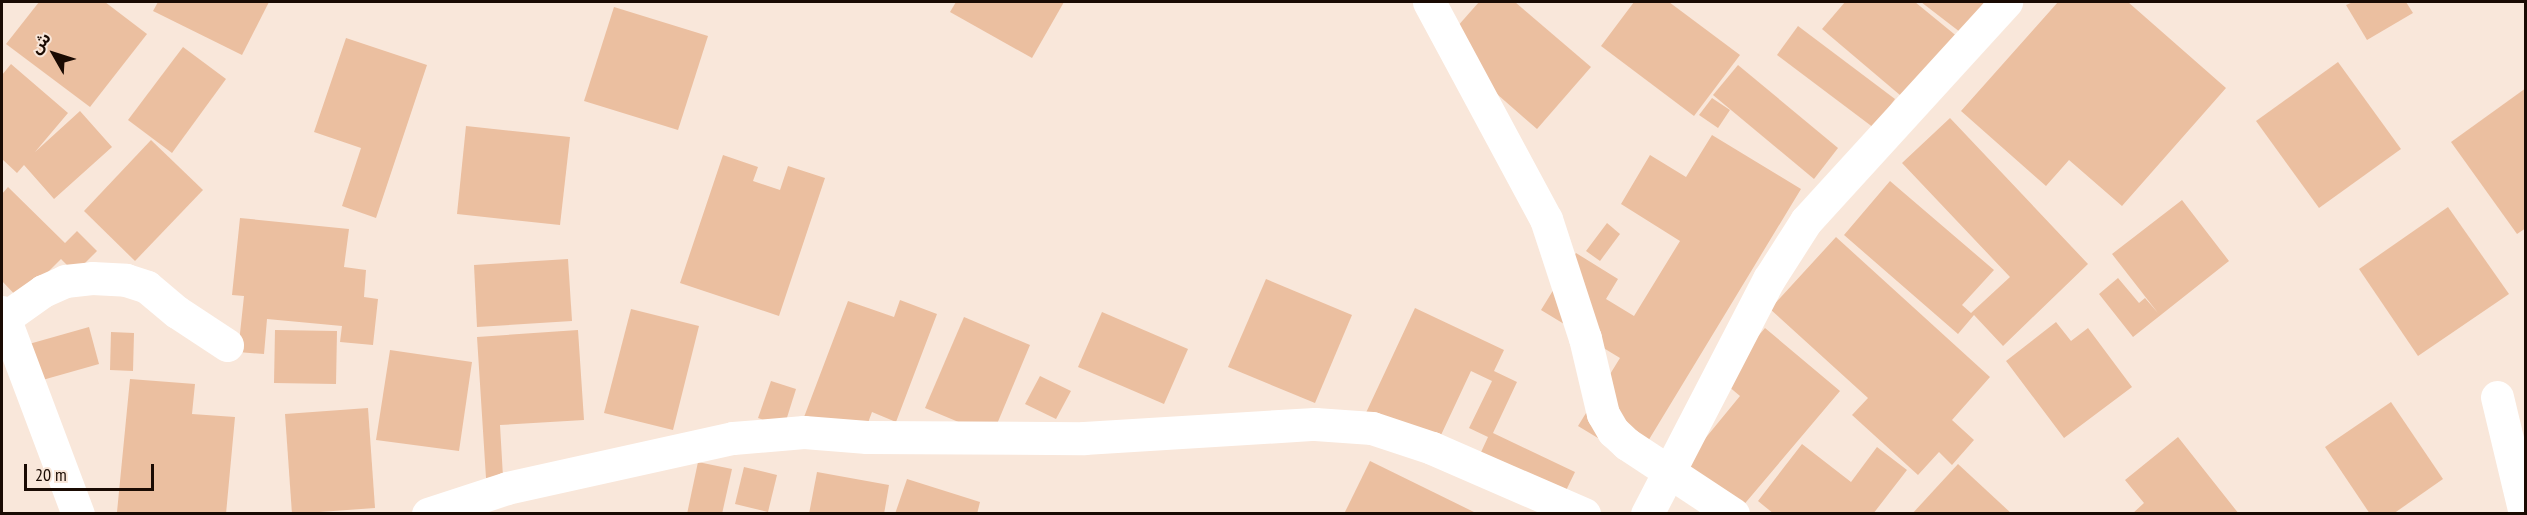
<!DOCTYPE html>
<meta charset="utf-8">
<style>
body{margin:0}
#map{position:relative;width:2527px;height:515px;overflow:hidden;background:#f9e7da;font-family:"PT Sans Narrow","Noto Sans Arabic",sans-serif}
div>[style]{position:absolute}
[style*='--x']{left:calc(var(--x)*1px);top:calc(var(--y)*1px);width:calc(var(--w)*1px);rotate:calc(var(--a)*1deg)}
.building>*{inset:0;background:#ebbfa0}
.street>*{height:33px;margin:-16.5px;padding:0 16.5px;transform-origin:16.5px;border-radius:16.5px;background:#fff}
span{translate:-50% -50%;white-space:nowrap;text-align:center;line-height:1.15;-webkit-text-stroke:6px #f9e7da;paint-order:stroke}
.frame{position:absolute;inset:0;border:3px solid #1a0b03;pointer-events:none}
.north{position:absolute;left:24px;top:24px;width:60px;height:60px;-webkit-text-stroke:4px #f9e7da;paint-order:stroke;rotate:309deg;font-size:16px;font-weight:700;line-height:24px;text-align:center;color:#1a0b03}
.north::after{content:'';display:block;margin:auto;width:21px;height:27px;background:#1a0b03;clip-path:polygon(50% 0,100% 100%,50% 72%,0 100%)}
.scale{position:absolute;left:24px;top:464px;width:130px;height:27px;box-sizing:border-box;border:3px solid #1a0b03;border-top:0;padding-left:8px;font-size:18px;line-height:21px;white-space:nowrap;color:#1a0b03;-webkit-text-stroke:4px #f9e7da;paint-order:stroke}
</style>
<div id="map">
<div class="building">
<div style="clip-path:polygon(39px 2px,105px 2px,147px 34px,90px 107px,6px 44px)"></div>
<div style="clip-path:polygon(158px 2px,269px 2px,242px 55px,153px 11px)"></div>
<div style="clip-path:polygon(956px 2px,1064px 2px,1032px 58px,950px 12px)"></div>
<div style="clip-path:polygon(1479px 2px,1515px 2px,1591px 67px,1537px 129px,1441px 45px)"></div>
<div style="clip-path:polygon(1634px 2px,1669px 2px,1740px 55px,1694px 116px,1601px 46px)"></div>
<div style="clip-path:polygon(1845px 2px,1915px 2px,1959px 38px,1907px 101px,1822px 29px)"></div>
<div style="clip-path:polygon(1921px 2px,1985px 2px,1960px 32px)"></div>
<div style="clip-path:polygon(2058px 2px,2128px 2px,2226px 88px,2122px 206px,2069px 160px,2046px 186px,1961px 111px)"></div>
<div style="clip-path:polygon(2353px 2px,2406px 2px,2413px 13px,2367px 40px,2346px 5px)"></div>
<div style="clip-path:polygon(614px 7px,708px 36px,678px 130px,584px 101px)"></div>
<div style="clip-path:polygon(1798px 26px,1895px 99px,1874px 128px,1777px 55px)"></div>
<div style="clip-path:polygon(346px 38px,427px 65px,376px 218px,342px 206px,361px 148px,314px 132px)"></div>
<div style="clip-path:polygon(183px 47px,226px 79px,172px 153px,128px 120px)"></div>
<div style="clip-path:polygon(2338px 62px,2401px 149px,2319px 208px,2256px 121px)"></div>
<div style="clip-path:polygon(11px 64px,68px 113px,35px 152px,80px 111px,112px 147px,54px 199px,24px 165px,17px 173px,2px 159px,2px 75px)"></div>
<div style="clip-path:polygon(1738px 65px,1838px 148px,1814px 179px,1713px 95px)"></div>
<div style="clip-path:polygon(2526px 88px,2526px 228px,2517px 234px,2451px 142px)"></div>
<div style="clip-path:polygon(1712px 98px,1730px 110px,1718px 128px,1699px 115px)"></div>
<div style="clip-path:polygon(1950px 118px,2088px 264px,2003px 346px,1974px 315px,1958px 334px,1844px 235px,1890px 181px,1994px 270px,1962px 305px,1971px 313px,2010px 277px,1902px 163px)"></div>
<div style="clip-path:polygon(466px 126px,570px 137px,560px 225px,457px 214px)"></div>
<div style="clip-path:polygon(1712px 135px,1801px 189px,1636px 461px,1578px 426px,1620px 358px,1541px 310px,1576px 253px,1618px 279px,1606px 299px,1634px 316px,1680px 241px,1621px 204px,1650px 155px,1686px 177px)"></div>
<div style="clip-path:polygon(151px 140px,203px 190px,135px 261px,84px 211px)"></div>
<div style="clip-path:polygon(723px 155px,758px 167px,753px 181px,780px 190px,788px 166px,825px 178px,779px 316px,680px 283px)"></div>
<div style="clip-path:polygon(8px 187px,65px 243px,77px 231px,97px 251px,75px 273px,61px 259px,20px 300px,2px 281px,2px 194px)"></div>
<div style="clip-path:polygon(2182px 200px,2229px 261px,2133px 337px,2099px 294px,2118px 278px,2139px 303px,2145px 298px,2158px 313px,2112px 254px)"></div>
<div style="clip-path:polygon(2448px 207px,2509px 294px,2418px 356px,2359px 269px)"></div>
<div style="clip-path:polygon(240px 218px,349px 229px,344px 267px,366px 270px,364px 297px,378px 299px,373px 345px,340px 342px,342px 326px,267px 319px,264px 354px,238px 352px,244px 296px,232px 295px)"></div>
<div style="clip-path:polygon(1607px 223px,1620px 234px,1600px 261px,1586px 251px)"></div>
<div style="clip-path:polygon(1836px 237px,1990px 377px,1952px 420px,1974px 440px,1952px 465px,1939px 452px,1918px 475px,1852px 415px,1868px 398px,1770px 309px)"></div>
<div style="clip-path:polygon(568px 259px,572px 321px,477px 327px,474px 265px)"></div>
<div style="clip-path:polygon(1266px 279px,1352px 315px,1315px 403px,1228px 367px)"></div>
<div style="clip-path:polygon(900px 300px,937px 314px,896px 422px,872px 412px,859px 447px,801px 425px,848px 301px,894px 317px)"></div>
<div style="clip-path:polygon(1415px 308px,1504px 350px,1494px 371px,1517px 382px,1493px 433px,1575px 472px,1560px 503px,1476px 463px,1488px 437px,1469px 428px,1492px 381px,1471px 371px,1434px 450px,1364px 417px)"></div>
<div style="clip-path:polygon(631px 309px,699px 326px,673px 430px,604px 413px)"></div>
<div style="clip-path:polygon(1102px 312px,1188px 349px,1164px 404px,1078px 367px)"></div>
<div style="clip-path:polygon(964px 317px,1030px 345px,992px 436px,925px 408px)"></div>
<div style="clip-path:polygon(2056px 322px,2071px 341px,2088px 328px,2132px 387px,2064px 438px,2006px 361px)"></div>
<div style="clip-path:polygon(89px 327px,99px 364px,39px 381px,29px 344px)"></div>
<div style="clip-path:polygon(1765px 328px,1840px 391px,1736px 514px,1676px 474px,1740px 396px,1721px 380px)"></div>
<div style="clip-path:polygon(275px 330px,337px 331px,336px 384px,274px 383px)"></div>
<div style="clip-path:polygon(578px 330px,584px 420px,500px 425px,503px 477px,486px 478px,477px 337px)"></div>
<div style="clip-path:polygon(111px 332px,134px 333px,133px 371px,110px 370px)"></div>
<div style="clip-path:polygon(390px 350px,472px 362px,459px 451px,376px 440px)"></div>
<div style="clip-path:polygon(1040px 376px,1071px 391px,1056px 419px,1025px 404px)"></div>
<div style="clip-path:polygon(130px 379px,195px 384px,192px 414px,235px 417px,226px 514px,117px 512px)"></div>
<div style="clip-path:polygon(771px 381px,796px 389px,784px 427px,758px 418px)"></div>
<div style="clip-path:polygon(2391px 402px,2443px 479px,2393px 514px,2370px 514px,2325px 447px)"></div>
<div style="clip-path:polygon(368px 408px,375px 508px,292px 514px,285px 414px)"></div>
<div style="clip-path:polygon(2178px 437px,2239px 514px,2132px 514px,2144px 503px,2125px 480px)"></div>
<div style="clip-path:polygon(1802px 444px,1851px 482px,1877px 447px,1907px 470px,1873px 514px,1774px 514px,1758px 501px)"></div>
<div style="clip-path:polygon(1370px 461px,1478px 514px,1344px 514px)"></div>
<div style="clip-path:polygon(698px 462px,732px 469px,722px 514px,687px 514px)"></div>
<div style="clip-path:polygon(1958px 464px,2012px 514px,1912px 514px)"></div>
<div style="clip-path:polygon(744px 467px,777px 475px,768px 512px,735px 504px)"></div>
<div style="clip-path:polygon(817px 472px,889px 485px,884px 514px,809px 514px)"></div>
<div style="clip-path:polygon(907px 479px,980px 502px,977px 514px,895px 514px)"></div>
</div>
<div class="street">
<div style="--x:1429;--y:2;--w:247;--a:61.7"></div>
<div style="--x:1546;--y:219;--w:125;--a:71.9"></div>
<div style="--x:1585;--y:338;--w:78;--a:76.7"></div>
<div style="--x:1603;--y:414;--w:20;--a:60"></div>
<div style="--x:1613;--y:431;--w:19;--a:43"></div>
<div style="--x:1627;--y:444;--w:127;--a:33.4"></div>
<div style="--x:2;--y:312;--w:216;--a:69.4"></div>
<div style="--x:2;--y:320;--w:50;--a:-35.3"></div>
<div style="--x:43;--y:291;--w:24;--a:-24"></div>
<div style="--x:65;--y:281;--w:27;--a:-6"></div>
<div style="--x:92;--y:278;--w:34;--a:3"></div>
<div style="--x:126;--y:280;--w:22;--a:18"></div>
<div style="--x:147;--y:287;--w:39;--a:40"></div>
<div style="--x:177;--y:312;--w:60;--a:33.4"></div>
<div style="--x:2497;--y:397;--w:120;--a:76.5"></div>
<div style="--x:428;--y:514;--w:83;--a:-18.2"></div>
<div style="--x:507;--y:488;--w:231;--a:-12.5"></div>
<div style="--x:733;--y:438;--w:71;--a:-4.8"></div>
<div style="--x:804;--y:432;--w:63;--a:4.5"></div>
<div style="--x:867;--y:437;--w:217;--a:0.3"></div>
<div style="--x:1084;--y:438;--w:231;--a:-3.5"></div>
<div style="--x:1315;--y:424;--w:57;--a:4"></div>
<div style="--x:1372;--y:428;--w:63;--a:18.4"></div>
<div style="--x:1432;--y:448;--w:166;--a:23.5"></div>
<div style="--x:1647;--y:514;--w:265;--a:-62.6"></div>
<div style="--x:1769;--y:279;--w:69;--a:-57.5"></div>
<div style="--x:1806;--y:221;--w:297;--a:-47.6"></div>
</div>
<div class="frame"></div>
<div class="north">ش</div>
<div class="scale">20 m</div>
</div>
